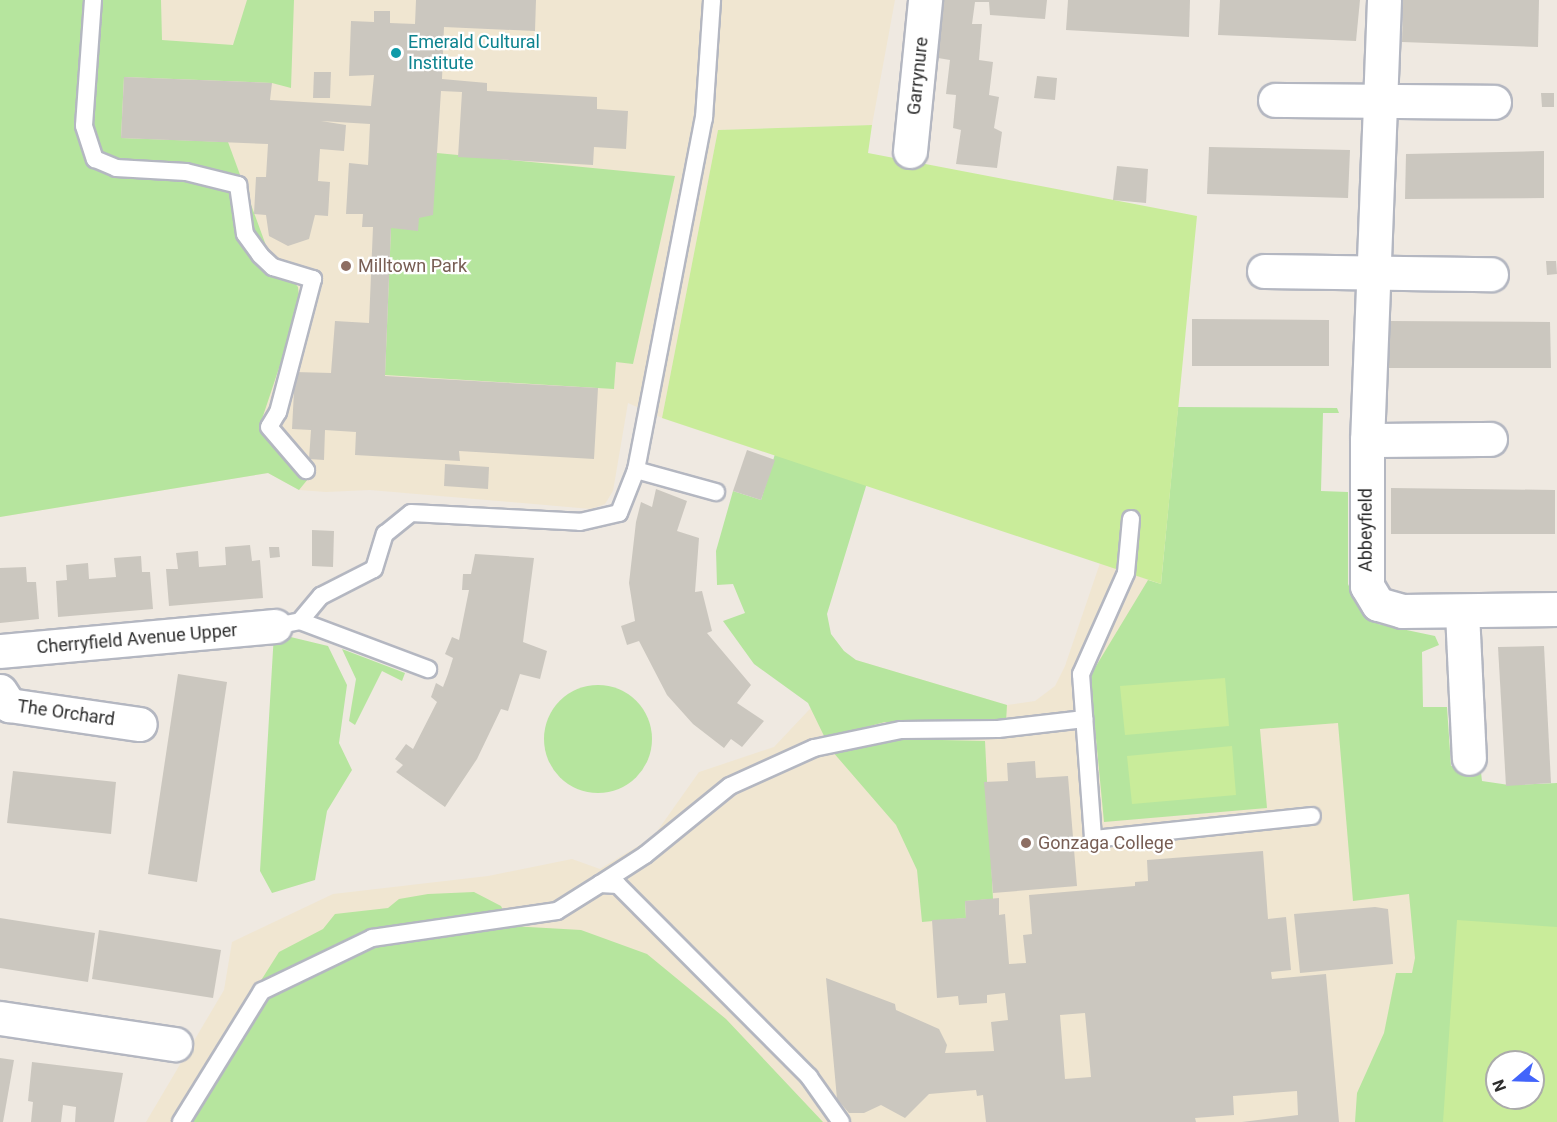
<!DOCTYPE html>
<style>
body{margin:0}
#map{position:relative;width:1557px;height:1122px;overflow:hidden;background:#efe9e1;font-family:Roboto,sans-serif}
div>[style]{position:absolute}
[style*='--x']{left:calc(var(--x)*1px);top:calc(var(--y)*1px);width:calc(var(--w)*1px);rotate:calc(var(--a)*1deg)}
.education>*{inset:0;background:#f0e6d1}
.green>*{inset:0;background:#b6e59e}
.round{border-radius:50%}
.pitch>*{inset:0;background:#c9ec9a}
.building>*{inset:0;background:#cbc7bf}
.roads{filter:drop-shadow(2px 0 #b4b7c1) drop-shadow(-2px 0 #b4b7c1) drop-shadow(0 2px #b4b7c1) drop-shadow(0 -2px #b4b7c1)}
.lane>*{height:16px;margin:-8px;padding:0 8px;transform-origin:8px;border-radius:8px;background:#fff}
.street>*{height:33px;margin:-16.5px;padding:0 16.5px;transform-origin:16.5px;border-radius:16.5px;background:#fff}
.dots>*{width:16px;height:16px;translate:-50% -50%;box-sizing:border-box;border:3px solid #fff;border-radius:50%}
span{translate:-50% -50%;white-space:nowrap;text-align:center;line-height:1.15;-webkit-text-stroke:4.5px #fff;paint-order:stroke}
.culture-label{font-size:18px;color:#0d838f}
.left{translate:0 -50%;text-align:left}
.street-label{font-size:18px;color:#2e2e2e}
.education-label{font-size:18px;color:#785e54}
.north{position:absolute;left:1485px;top:1050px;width:60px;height:60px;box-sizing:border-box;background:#fff;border:2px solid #ababab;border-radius:50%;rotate:250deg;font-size:16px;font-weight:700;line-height:24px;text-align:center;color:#2e2e2e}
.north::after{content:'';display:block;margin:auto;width:21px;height:27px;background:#4264fb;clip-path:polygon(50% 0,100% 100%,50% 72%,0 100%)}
</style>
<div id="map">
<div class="education">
<div style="clip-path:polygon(0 0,895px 0,872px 125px,718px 130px,662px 418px,628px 403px,613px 491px,605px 504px,591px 509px,370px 490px,326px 492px,299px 490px,268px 473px,0 517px)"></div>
<div style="clip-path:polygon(evenodd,1100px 563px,1161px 584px,1416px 713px,1410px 848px,1557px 868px,1557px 1122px,146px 1122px,224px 990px,232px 942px,333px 894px,488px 876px,572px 859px,600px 869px,653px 837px,699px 772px,774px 747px,856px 660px,1007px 705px,1035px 701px,1055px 686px,1065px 666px,1100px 563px,1497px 1062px,1533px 1062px,1533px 1098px,1497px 1098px,1497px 1062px)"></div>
</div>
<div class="green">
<div style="clip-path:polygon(0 0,161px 0,162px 40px,233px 45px,247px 0,294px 0,291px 88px,272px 83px,124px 77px,121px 138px,228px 142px,275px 270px,289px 276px,298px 287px,300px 305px,260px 425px,308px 479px,299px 490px,268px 473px,0 517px)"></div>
<div style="clip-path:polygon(437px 153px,675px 176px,633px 364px,616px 362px,614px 389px,385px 375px,391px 228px,419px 218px)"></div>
<div style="clip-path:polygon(evenodd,1178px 407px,1337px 408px,1339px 413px,1323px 413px,1321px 491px,1348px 492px,1348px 584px,1359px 608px,1378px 624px,1435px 636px,1439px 645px,1422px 652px,1423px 707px,1447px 707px,1451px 766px,1480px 764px,1482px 781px,1509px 785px,1557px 783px,1557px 1122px,1355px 1122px,1357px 1093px,1384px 1033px,1396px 973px,1412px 973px,1415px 958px,1409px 894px,1353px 901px,1338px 723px,1260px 729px,1267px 808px,1104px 822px,1090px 676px,1148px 580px,1161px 584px,1178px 407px,1497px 1062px,1533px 1062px,1533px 1098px,1497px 1098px,1497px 1062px)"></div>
<div style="clip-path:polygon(775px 454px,867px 483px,827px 614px,831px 634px,844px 651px,856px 660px,1007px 705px,1006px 722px,885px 722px,825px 738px,808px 703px,754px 664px,723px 621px,745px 613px,733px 584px,717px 585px,716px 551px,733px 491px,761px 500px)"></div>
<div style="clip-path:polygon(274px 633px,328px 646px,347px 685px,339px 743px,352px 770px,327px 811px,315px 880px,272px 893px,260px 871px)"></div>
<div style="clip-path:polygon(342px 649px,405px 673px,402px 681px,382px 671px,355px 725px,349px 721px,356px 679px)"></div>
<div class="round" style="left:544px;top:685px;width:108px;height:108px"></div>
<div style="clip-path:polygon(899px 739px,985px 741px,993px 899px,965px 901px,966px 918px,922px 922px,917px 870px,896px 825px,832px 751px)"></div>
<div style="clip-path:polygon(474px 892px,501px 906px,511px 926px,581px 930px,647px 954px,726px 1019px,823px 1122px,189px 1122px,236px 1020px,279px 952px,323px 929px,335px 914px,388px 908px,399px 899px,428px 894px)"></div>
</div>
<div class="pitch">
<div style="clip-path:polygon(872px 125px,868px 153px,1197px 216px,1161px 584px,662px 418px,718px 130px)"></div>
<div style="clip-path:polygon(1225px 678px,1229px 726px,1125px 735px,1120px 686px)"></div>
<div style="clip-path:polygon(1232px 746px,1236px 795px,1132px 804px,1127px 756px)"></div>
<div style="clip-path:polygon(evenodd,1457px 920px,1557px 927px,1557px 1122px,1443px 1122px,1457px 920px,1497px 1062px,1533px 1062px,1533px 1098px,1497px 1098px,1497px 1062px)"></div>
</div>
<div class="building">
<div style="clip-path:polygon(416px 0,536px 0,535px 31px,444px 27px,442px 79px,487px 83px,487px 91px,597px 97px,597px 109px,628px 111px,626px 149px,594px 147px,593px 165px,458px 157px,462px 92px,441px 91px,433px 215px,419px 218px,418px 231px,391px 228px,385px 376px,598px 388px,594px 459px,459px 451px,460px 461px,355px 455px,356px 432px,325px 430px,324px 460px,309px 459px,311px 430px,292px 429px,295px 372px,331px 373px,335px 321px,369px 323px,373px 227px,362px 227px,363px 214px,346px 214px,349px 163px,368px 165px,370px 124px,321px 121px,346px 125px,344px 151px,320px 149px,318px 181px,330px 182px,328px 216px,315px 215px,309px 239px,288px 246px,269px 236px,266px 215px,254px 214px,256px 177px,266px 177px,268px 144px,121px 138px,124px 77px,272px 83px,270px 100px,371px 106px,374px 75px,349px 76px,351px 21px,374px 22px,374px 11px,390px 11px,390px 23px,415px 24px)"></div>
<div style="clip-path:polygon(944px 0,1047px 0,1045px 19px,990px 15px,989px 2px,975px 2px,972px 24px,982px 24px,979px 60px,993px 62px,989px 95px,999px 97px,994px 128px,1002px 132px,997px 168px,956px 164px,961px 130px,953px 128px,956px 95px,946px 94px,950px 60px,938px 58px)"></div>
<div style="clip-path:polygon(1068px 0,1190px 0,1189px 37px,1066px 30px)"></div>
<div style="clip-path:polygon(1220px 0,1360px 0,1356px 41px,1218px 35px)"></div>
<div style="clip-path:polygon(1403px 0,1539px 0,1538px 47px,1402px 42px)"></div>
<div style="clip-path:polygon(314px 72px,331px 72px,330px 98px,313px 98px)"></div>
<div style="clip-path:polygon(1037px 76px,1057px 78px,1055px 100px,1034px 98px)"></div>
<div style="clip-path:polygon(1541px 93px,1554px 93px,1554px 107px,1542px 107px)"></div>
<div style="clip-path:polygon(1209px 147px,1350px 150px,1348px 198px,1207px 194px)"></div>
<div style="clip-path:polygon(1544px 151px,1544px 198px,1405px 199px,1406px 154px)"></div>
<div style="clip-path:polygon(1117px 166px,1148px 169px,1146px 203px,1113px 200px)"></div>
<div style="clip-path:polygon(1546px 261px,1556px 261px,1557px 274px,1547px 275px)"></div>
<div style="clip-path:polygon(1192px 319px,1329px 320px,1329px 366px,1192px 366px)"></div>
<div style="clip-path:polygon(1388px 321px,1550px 322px,1551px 368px,1388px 368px)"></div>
<div style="clip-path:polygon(747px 450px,775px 460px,761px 500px,733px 491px)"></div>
<div style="clip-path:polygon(445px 464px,489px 467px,488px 489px,444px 486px)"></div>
<div style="clip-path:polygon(1391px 488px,1555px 490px,1555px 534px,1391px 534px)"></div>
<div style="clip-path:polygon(656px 489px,687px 501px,677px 531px,699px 538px,695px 592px,702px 591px,712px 631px,707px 633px,751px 685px,737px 703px,764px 721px,742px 747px,731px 739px,724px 748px,693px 724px,667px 695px,639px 641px,627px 645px,621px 626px,635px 621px,629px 583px,636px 522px,641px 502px,652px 507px)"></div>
<div style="clip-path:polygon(312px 530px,334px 531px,333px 567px,312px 566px)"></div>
<div style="clip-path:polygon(250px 545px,252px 561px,260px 560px,263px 598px,169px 606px,166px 569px,178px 569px,176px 553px,198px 551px,199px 567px,226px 565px,225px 547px)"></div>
<div style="clip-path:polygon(269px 547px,279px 547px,280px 557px,270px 558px)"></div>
<div style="clip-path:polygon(475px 554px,534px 558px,523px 642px,547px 651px,540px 679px,520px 674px,508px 711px,501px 709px,477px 759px,445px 807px,396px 772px,403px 765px,395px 759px,406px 744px,413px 749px,437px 702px,431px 697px,436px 683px,443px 687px,448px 674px,453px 658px,445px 654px,452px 637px,459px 640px,469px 590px,462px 590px,463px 574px,471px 574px)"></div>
<div style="clip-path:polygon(141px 556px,142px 572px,150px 572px,153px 609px,58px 617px,56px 581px,67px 580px,66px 565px,88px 563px,89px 579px,116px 577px,114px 558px)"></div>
<div style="clip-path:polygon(26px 567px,27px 582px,36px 582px,39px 619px,0 623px,0 568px)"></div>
<div style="clip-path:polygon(1544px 646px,1551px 783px,1506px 786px,1498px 647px)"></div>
<div style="clip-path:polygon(178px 674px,227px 682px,197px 882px,148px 874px)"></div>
<div style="clip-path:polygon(1035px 761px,1036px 778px,1068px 776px,1077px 886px,993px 893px,984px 782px,1008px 781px,1007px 763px)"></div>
<div style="clip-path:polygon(13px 771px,116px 782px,111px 834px,7px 823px)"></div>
<div style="clip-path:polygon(evenodd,1263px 851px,1268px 919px,1286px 917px,1291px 970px,1271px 972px,1272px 979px,1326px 974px,1339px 1122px,1242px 1122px,1298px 1115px,1297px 1091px,1233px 1096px,1234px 1115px,1195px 1118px,1196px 1122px,986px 1122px,983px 1095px,977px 1096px,976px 1090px,929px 1094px,905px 1118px,881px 1105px,864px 1113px,849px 1113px,837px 1099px,826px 978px,895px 1004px,896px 1010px,939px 1029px,947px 1045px,945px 1053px,994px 1051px,991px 1022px,1008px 1020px,1005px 993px,987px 995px,987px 1003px,959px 1005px,958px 996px,937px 998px,932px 920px,966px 918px,965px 901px,999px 898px,999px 915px,1005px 914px,1009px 964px,1026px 963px,1023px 935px,1032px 934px,1029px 895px,1135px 886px,1135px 882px,1148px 881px,1147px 860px,1263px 851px,1085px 1013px,1091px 1077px,1065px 1079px,1060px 1015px,1085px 1013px)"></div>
<div style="clip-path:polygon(1375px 907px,1388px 909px,1393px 964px,1300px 973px,1294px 914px)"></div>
<div style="clip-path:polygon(0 918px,95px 933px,88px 982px,0 968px)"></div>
<div style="clip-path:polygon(99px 930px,221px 950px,213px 998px,92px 979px)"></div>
<div style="clip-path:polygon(0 1058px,14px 1060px,3px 1122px,0 1122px)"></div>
<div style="clip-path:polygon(32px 1062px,123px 1073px,114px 1122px,75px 1122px,76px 1107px,63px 1105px,61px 1122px,31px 1122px,33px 1102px,28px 1101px)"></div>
</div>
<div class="roads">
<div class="lane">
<div style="--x:93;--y:0;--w:126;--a:94.1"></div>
<div style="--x:84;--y:126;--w:35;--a:72"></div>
<div style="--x:95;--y:159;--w:23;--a:23"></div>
<div style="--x:116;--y:168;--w:70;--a:3.3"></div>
<div style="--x:186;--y:172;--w:54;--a:14"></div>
<div style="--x:238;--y:185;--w:49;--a:81.9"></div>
<div style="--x:245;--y:234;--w:26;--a:54"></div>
<div style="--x:260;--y:255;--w:18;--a:43"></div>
<div style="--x:273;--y:267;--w:42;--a:16.7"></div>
<div style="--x:313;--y:279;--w:138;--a:104.7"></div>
<div style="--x:278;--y:412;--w:17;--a:121"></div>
<div style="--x:269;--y:427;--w:57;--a:49.3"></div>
<div style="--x:636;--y:470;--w:83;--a:15.4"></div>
<div style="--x:1131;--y:519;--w:54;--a:95.3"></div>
<div style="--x:1126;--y:573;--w:111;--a:114"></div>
<div style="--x:1081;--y:674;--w:165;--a:85.8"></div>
<div style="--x:1093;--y:839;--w:220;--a:-6"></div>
<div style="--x:300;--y:621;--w:137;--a:20.6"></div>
<div style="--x:275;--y:626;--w:25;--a:-11"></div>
<div style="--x:300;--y:621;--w:33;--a:-50"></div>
<div style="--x:321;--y:596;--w:59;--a:-27"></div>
<div style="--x:374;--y:569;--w:37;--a:-73"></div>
<div style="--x:385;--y:534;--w:33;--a:-39"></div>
<div style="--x:411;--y:513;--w:169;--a:3"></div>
<div style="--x:580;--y:522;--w:40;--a:-13"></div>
<div style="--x:619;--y:513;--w:46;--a:-68.4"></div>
<div style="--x:636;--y:470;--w:359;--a:-79.1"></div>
<div style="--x:704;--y:118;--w:118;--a:-86.1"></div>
<div style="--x:600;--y:884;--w:54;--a:-32.8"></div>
<div style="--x:645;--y:855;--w:109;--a:-39.1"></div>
<div style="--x:730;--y:786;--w:92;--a:-24.3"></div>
<div style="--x:814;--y:748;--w:89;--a:-11.7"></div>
<div style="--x:901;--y:730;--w:97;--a:-0.6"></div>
<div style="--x:998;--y:729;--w:87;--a:-6.6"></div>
<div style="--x:181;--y:1122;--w:154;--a:-58.3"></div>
<div style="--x:262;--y:991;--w:122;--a:-25.7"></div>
<div style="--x:372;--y:938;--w:187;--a:-8.3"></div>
<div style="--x:557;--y:911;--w:51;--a:-32.1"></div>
<div style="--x:600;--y:884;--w:18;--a:3"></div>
<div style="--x:618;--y:885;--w:271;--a:45.1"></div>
<div style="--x:809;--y:1077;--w:55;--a:54.6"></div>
</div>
<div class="street">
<div style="--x:1384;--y:0;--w:440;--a:92.2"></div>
<div style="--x:1367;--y:440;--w:146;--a:90"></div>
<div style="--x:1367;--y:586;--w:21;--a:59"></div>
<div style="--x:1378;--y:604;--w:25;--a:16"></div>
<div style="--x:1402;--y:611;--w:155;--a:-0.7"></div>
<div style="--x:1275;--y:100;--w:219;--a:0.5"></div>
<div style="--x:910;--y:151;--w:152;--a:-84.3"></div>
<div style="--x:1264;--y:271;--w:227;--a:0.8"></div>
<div style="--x:1367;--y:440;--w:123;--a:-0.5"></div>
<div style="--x:1462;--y:612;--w:146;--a:87.3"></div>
<div style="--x:0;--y:651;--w:276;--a:-5.2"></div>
<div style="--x:0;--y:691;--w:17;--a:57"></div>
<div style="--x:9;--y:705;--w:132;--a:8.3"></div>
<div style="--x:0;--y:1018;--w:177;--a:8.5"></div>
</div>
</div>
<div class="dots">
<div style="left:396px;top:53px;background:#0f9aa8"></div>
<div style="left:346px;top:266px;background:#8d6e63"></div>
<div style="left:1026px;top:843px;background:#8d6e63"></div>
</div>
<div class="culture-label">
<span class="left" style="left:408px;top:53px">Emerald Cultural<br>Institute</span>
</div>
<div class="street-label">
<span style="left:918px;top:76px;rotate:-84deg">Garrynure</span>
<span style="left:1366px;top:530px;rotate:-90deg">Abbeyfield</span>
<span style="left:137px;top:639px;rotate:-5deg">Cherryfield Avenue Upper</span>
<span style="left:66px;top:713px;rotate:8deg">The Orchard</span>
</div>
<div class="education-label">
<span class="left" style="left:358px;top:266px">Milltown Park</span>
<span class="left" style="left:1038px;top:843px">Gonzaga College</span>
</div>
<div class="north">N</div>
</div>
